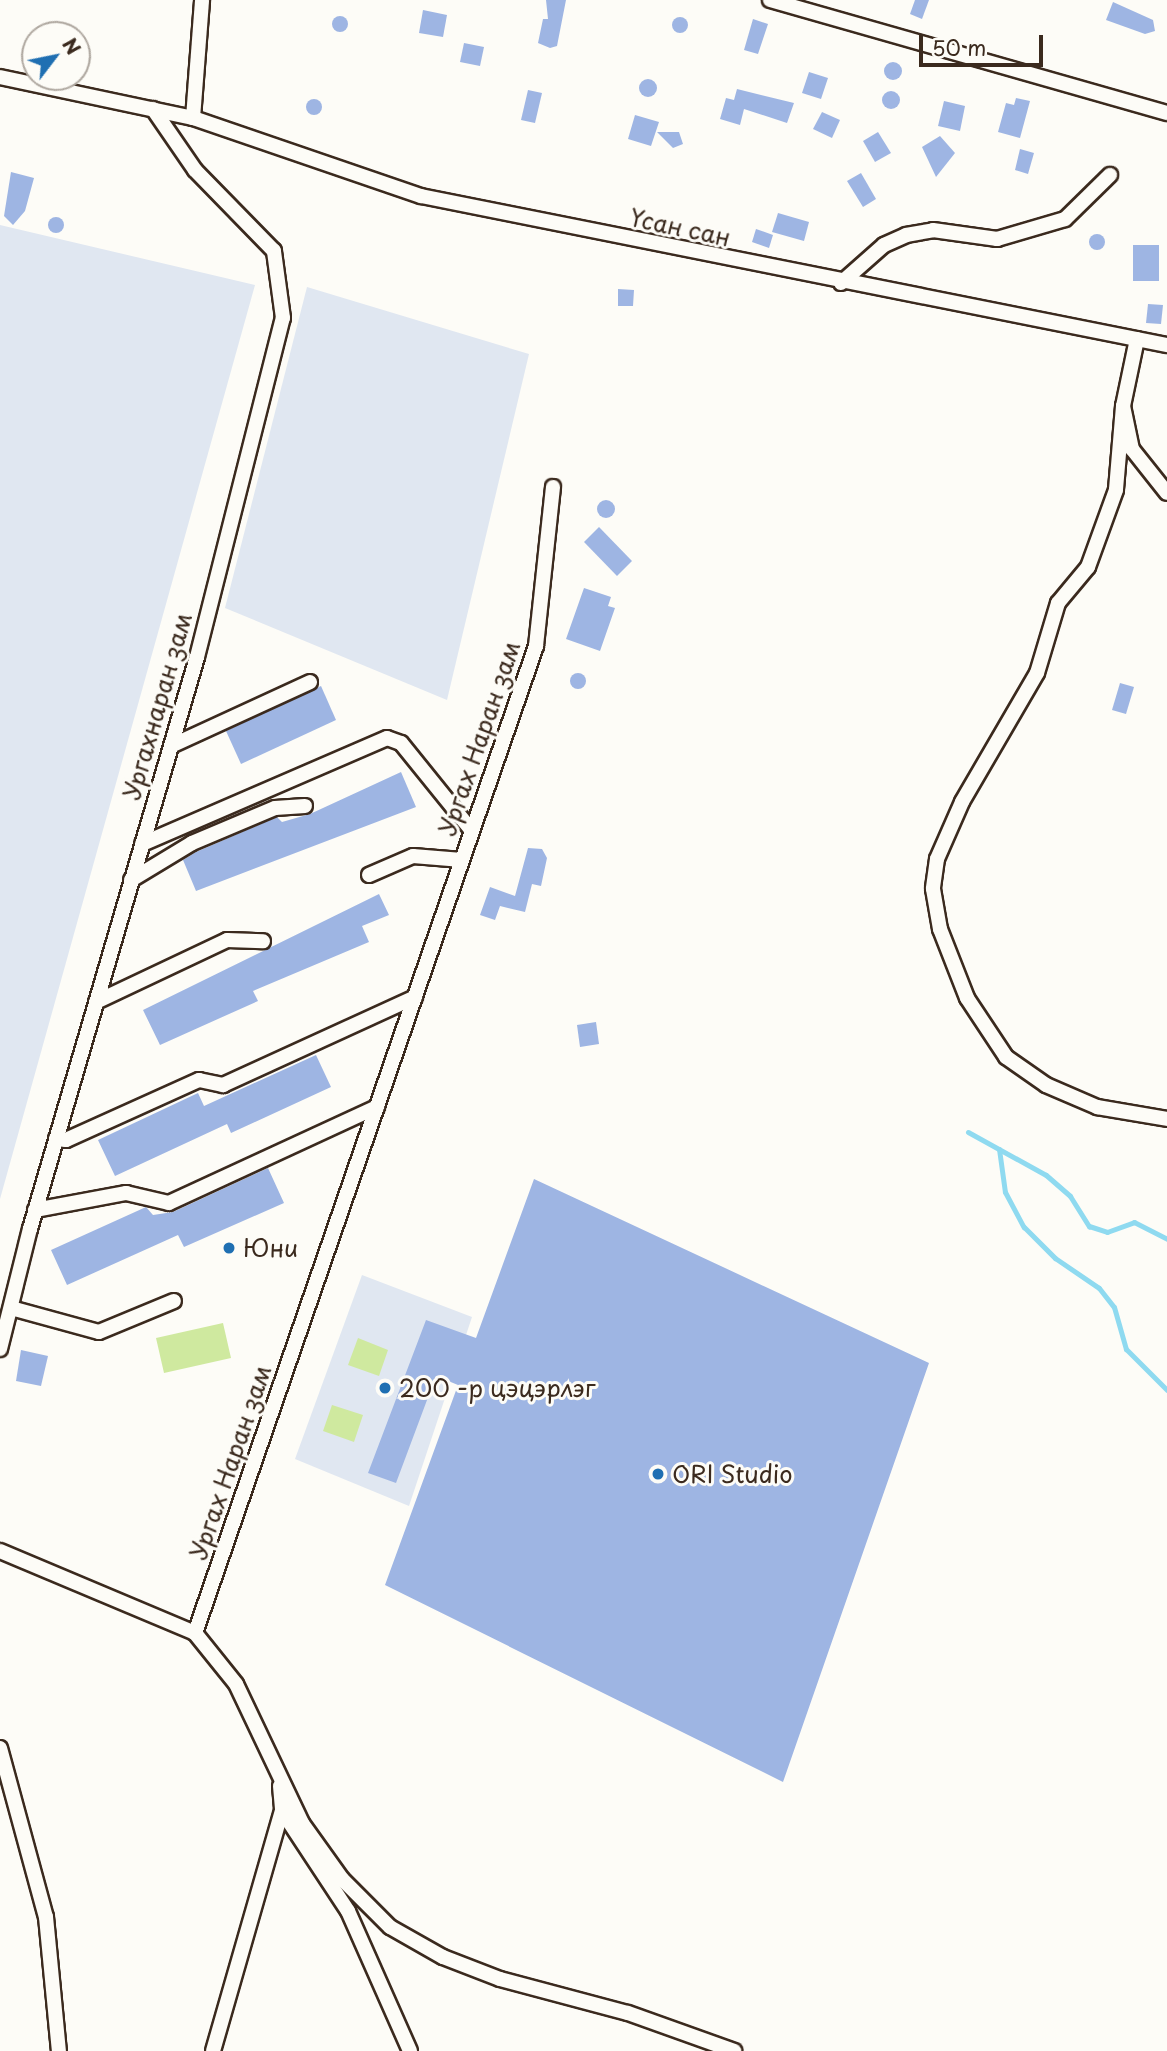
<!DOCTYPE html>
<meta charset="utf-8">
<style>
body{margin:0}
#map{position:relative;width:1167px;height:2051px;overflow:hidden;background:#fdfcf7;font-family:"Playpen Sans",sans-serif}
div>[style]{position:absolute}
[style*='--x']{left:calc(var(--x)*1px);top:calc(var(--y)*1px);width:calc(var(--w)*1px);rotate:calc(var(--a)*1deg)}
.built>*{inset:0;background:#e0e7f1}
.green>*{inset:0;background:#cfe99f}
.stream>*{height:5px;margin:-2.5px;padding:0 2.5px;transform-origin:2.5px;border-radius:2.5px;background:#8fdaf0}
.building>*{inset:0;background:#9eb5e3}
.round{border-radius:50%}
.roads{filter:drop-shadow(2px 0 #3b2a1e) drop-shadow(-2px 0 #3b2a1e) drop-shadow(0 2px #3b2a1e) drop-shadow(0 -2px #3b2a1e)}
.minor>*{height:14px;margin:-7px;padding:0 7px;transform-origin:7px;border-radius:7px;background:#fdfcf7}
.dots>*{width:19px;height:19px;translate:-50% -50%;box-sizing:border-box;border:4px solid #fdfcf7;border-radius:50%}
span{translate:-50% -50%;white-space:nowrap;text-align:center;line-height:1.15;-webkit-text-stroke:6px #fdfcf7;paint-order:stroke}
.street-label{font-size:24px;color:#3b2a1e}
.poi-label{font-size:24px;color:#3b2a1e}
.left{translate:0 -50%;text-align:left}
.north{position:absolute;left:21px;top:21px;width:70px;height:70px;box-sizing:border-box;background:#fdfcf7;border:2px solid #afa8a0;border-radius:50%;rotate:58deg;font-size:19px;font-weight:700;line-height:28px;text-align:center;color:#3b2a1e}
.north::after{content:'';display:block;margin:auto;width:24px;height:32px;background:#1f6fb2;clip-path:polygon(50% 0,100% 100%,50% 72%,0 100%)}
.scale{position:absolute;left:919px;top:35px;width:124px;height:32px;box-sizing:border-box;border:4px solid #3b2a1e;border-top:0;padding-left:9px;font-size:21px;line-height:24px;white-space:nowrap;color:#3b2a1e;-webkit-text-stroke:5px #fdfcf7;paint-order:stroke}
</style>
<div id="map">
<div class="built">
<div style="clip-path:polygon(0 225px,255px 285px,0 1199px)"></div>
<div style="clip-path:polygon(307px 287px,529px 354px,447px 700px,225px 608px)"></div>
<div style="clip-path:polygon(362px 1275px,472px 1317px,409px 1506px,295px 1459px)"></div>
</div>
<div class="green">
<div style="clip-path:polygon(223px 1323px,231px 1358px,164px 1373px,156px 1338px)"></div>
<div style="clip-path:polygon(358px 1338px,388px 1350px,379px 1376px,348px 1365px)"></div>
<div style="clip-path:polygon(332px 1405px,363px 1415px,354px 1442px,323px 1431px)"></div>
</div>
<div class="stream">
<div style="--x:968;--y:1132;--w:89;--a:28.9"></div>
<div style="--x:1046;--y:1175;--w:32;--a:41"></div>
<div style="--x:1070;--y:1196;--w:36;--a:58"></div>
<div style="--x:1089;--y:1226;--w:19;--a:18"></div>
<div style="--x:1107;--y:1232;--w:29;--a:-20"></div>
<div style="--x:1134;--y:1222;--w:37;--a:27"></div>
<div style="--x:999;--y:1149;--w:43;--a:82.1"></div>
<div style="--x:1005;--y:1192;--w:40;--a:62"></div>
<div style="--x:1024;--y:1227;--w:44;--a:45"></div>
<div style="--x:1055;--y:1258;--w:53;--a:34.3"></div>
<div style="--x:1099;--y:1288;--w:24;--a:52"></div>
<div style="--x:1114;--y:1307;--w:44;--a:74.1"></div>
<div style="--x:1126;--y:1349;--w:58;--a:45"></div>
</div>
<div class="building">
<div style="clip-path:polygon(546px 0,566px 0,557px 46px,550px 48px,538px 43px,543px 19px,548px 19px)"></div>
<div style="clip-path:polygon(915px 0,929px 0,922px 19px,910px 14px)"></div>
<div style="clip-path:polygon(1113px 2px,1153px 20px,1155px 31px,1145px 34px,1106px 20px)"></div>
<div style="clip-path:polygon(423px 10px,447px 15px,443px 37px,419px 33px)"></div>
<div class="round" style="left:332px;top:16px;width:16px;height:16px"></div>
<div class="round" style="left:672px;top:17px;width:16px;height:16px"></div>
<div style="clip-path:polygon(753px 19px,768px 24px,758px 54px,744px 50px)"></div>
<div style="clip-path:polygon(464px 43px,484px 47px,480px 66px,460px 62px)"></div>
<div class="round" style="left:884px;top:62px;width:18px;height:18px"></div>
<div style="clip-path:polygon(809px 72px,828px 78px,821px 99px,802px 93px)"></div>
<div class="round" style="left:639px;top:79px;width:18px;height:18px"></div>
<div style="clip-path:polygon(737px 89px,794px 103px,787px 123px,744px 109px,740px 125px,720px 119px,726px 98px,734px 100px)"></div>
<div style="clip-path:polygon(528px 90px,542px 93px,535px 123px,521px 120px)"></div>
<div class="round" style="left:882px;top:91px;width:18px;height:18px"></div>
<div style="clip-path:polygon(1016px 98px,1030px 101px,1020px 138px,998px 132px,1006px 103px,1014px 105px)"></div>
<div class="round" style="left:306px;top:99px;width:16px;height:16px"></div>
<div style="clip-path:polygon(944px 101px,965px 106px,960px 131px,938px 126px)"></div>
<div style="clip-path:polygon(822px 112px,840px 120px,832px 138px,813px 129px)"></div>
<div style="clip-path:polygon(635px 115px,659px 122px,651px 146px,628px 139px)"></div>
<div style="clip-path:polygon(657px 132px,679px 132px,683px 144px,673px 148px)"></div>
<div style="clip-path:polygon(878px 132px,891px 153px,875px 162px,863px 141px)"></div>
<div style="clip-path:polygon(940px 136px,955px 153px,936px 177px,922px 147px)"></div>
<div style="clip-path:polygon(1020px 149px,1034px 153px,1028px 174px,1015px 170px)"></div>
<div style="clip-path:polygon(11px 172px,34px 178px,25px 211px,13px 225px,4px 216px)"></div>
<div style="clip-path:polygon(861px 173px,876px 199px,863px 207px,847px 181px)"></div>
<div style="clip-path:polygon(778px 213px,809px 222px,804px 241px,772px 232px)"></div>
<div class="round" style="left:48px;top:217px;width:16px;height:16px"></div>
<div style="clip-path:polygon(756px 229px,773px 235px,769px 248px,752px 242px)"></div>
<div class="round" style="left:1089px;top:234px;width:16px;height:16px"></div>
<div style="clip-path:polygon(1133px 245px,1159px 245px,1159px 281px,1133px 281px)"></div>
<div style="clip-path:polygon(618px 289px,634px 290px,633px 306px,618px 306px)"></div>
<div style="clip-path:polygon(1148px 304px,1163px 305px,1161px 324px,1146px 323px)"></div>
<div class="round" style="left:597px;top:500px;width:18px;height:18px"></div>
<div style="clip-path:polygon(599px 527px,632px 561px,617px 576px,584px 542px)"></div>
<div style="clip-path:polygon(584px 588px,611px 597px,608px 606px,615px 608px,600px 651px,566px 639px)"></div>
<div class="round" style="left:570px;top:673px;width:16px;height:16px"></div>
<div style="clip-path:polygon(1120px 683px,1134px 687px,1126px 714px,1112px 710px)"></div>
<div style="clip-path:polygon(321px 686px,336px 720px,241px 764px,226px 731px)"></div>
<div style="clip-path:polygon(401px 772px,416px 807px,196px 891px,183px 860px,196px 852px,277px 817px,282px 822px,310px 814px)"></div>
<div style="clip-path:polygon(528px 848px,542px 849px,547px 858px,541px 886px,532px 884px,525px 912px,500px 906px,495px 920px,480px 915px,490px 887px,515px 896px)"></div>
<div style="clip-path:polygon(379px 894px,389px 915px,362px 926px,369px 942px,253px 991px,258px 1001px,160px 1045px,143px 1010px)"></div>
<div style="clip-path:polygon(596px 1022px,599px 1044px,580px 1047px,577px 1025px)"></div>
<div style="clip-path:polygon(316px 1055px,331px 1087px,231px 1133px,227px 1124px,115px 1176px,98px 1140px,198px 1093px,204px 1106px)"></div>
<div style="clip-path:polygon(268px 1168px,284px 1203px,184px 1247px,178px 1235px,67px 1285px,51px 1250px,146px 1207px,153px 1215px,173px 1212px)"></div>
<div style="clip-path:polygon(534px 1179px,929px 1363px,783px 1782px,385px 1585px,458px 1385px,436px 1376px,396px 1483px,368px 1473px,426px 1320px,476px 1338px)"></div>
<div style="clip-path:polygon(21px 1350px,48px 1356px,41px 1386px,16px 1381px)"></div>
</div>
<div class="roads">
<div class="minor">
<div style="--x:770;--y:0;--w:413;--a:15.9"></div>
<div style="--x:0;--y:77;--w:197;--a:12"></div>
<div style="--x:193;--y:118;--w:241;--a:18.9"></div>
<div style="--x:421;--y:196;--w:761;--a:11.3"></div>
<div style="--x:193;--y:118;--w:118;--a:-85.6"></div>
<div style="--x:841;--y:283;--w:57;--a:-41.5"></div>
<div style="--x:884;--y:245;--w:24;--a:-24"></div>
<div style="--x:906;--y:235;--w:27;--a:-10"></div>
<div style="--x:933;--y:230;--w:65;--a:8"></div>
<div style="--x:997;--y:239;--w:71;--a:-16.4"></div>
<div style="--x:1065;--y:219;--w:63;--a:-44.4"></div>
<div style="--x:1137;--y:339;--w:68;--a:101.8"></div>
<div style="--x:1123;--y:406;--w:44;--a:78.2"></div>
<div style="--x:1132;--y:449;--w:56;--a:51.5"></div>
<div style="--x:1123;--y:406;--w:84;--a:94.8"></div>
<div style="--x:1116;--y:490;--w:82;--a:110"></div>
<div style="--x:1088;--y:567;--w:47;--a:129.8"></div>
<div style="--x:1058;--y:603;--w:73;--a:106.7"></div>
<div style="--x:1037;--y:673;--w:149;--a:120.2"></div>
<div style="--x:962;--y:802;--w:62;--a:113.7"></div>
<div style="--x:937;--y:859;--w:30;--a:98"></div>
<div style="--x:933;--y:889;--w:41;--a:80.1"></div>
<div style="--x:940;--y:929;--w:74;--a:68.6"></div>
<div style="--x:967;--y:998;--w:71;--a:56.5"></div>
<div style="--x:1006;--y:1057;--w:49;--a:35"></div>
<div style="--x:1046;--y:1085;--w:56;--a:23.3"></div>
<div style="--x:1097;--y:1107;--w:71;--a:9.7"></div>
<div style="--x:171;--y:746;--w:153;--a:-24.7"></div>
<div style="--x:142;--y:844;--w:267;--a:-23.4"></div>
<div style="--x:387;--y:738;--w:15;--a:20"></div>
<div style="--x:401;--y:743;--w:113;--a:51.1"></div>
<div style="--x:369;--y:875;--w:48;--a:-23.4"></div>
<div style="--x:413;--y:856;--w:49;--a:4.7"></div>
<div style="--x:131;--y:880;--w:71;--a:-31.2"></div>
<div style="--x:192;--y:843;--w:90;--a:-22.9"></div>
<div style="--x:275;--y:808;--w:30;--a:-4"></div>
<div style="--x:96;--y:1002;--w:145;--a:-25.3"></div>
<div style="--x:227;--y:940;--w:36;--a:2"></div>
<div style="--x:56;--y:1139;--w:10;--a:6"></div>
<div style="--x:66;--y:1140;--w:146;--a:-24.3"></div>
<div style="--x:199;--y:1080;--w:25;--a:12"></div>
<div style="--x:223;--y:1085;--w:211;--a:-24.6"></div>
<div style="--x:35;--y:1210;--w:93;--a:-10.6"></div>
<div style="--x:126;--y:1193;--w:44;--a:13.1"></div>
<div style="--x:169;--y:1203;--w:229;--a:-24.8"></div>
<div style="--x:11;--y:1308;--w:91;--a:15.3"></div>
<div style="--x:99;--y:1332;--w:81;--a:-22.5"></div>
<div style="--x:0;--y:1349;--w:124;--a:-76"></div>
<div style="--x:30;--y:1229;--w:596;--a:-73.72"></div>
<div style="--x:197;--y:657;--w:350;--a:-75.8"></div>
<div style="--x:283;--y:318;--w:68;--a:-97.7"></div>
<div style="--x:274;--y:251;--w:113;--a:-134.3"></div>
<div style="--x:195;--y:170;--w:74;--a:-124.5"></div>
<div style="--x:0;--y:1551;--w:212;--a:22.8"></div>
<div style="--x:195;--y:1633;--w:1044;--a:-70.94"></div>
<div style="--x:536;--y:646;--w:160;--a:-83.9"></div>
<div style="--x:195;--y:1633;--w:65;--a:51.2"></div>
<div style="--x:236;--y:1684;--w:154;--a:64.6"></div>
<div style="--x:302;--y:1823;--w:69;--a:54.5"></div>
<div style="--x:342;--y:1879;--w:68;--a:45"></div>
<div style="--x:390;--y:1927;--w:61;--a:29.5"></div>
<div style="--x:443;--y:1957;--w:61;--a:21.1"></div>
<div style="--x:500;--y:1979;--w:132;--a:14.9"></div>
<div style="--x:628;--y:2013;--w:113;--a:19.7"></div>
<div style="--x:0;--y:1748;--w:175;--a:74.8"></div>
<div style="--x:46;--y:1917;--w:135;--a:84.5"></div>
<div style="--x:280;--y:1786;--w:25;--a:85"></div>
<div style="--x:282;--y:1811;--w:120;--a:56.6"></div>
<div style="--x:348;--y:1911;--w:153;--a:66.1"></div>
<div style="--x:213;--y:2051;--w:250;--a:-74"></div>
</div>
</div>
<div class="dots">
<div style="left:229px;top:1248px;background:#1f6fb2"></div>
<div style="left:385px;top:1388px;background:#1f6fb2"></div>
<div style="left:658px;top:1474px;background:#1f6fb2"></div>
</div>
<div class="street-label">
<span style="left:680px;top:227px;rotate:12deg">Үсан сан</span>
<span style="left:157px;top:706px;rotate:-74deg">Ургахнаран зам</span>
<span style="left:479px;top:738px;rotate:-71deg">Ургах Наран зам</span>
<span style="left:230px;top:1462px;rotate:-71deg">Ургах Наран зам</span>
</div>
<div class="poi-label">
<span class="left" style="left:243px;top:1248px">Юни</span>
<span class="left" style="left:399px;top:1388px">200 -р цэцэрлэг</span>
<span class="left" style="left:672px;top:1474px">ORI Studio</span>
</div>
<div class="north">N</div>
<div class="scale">50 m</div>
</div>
